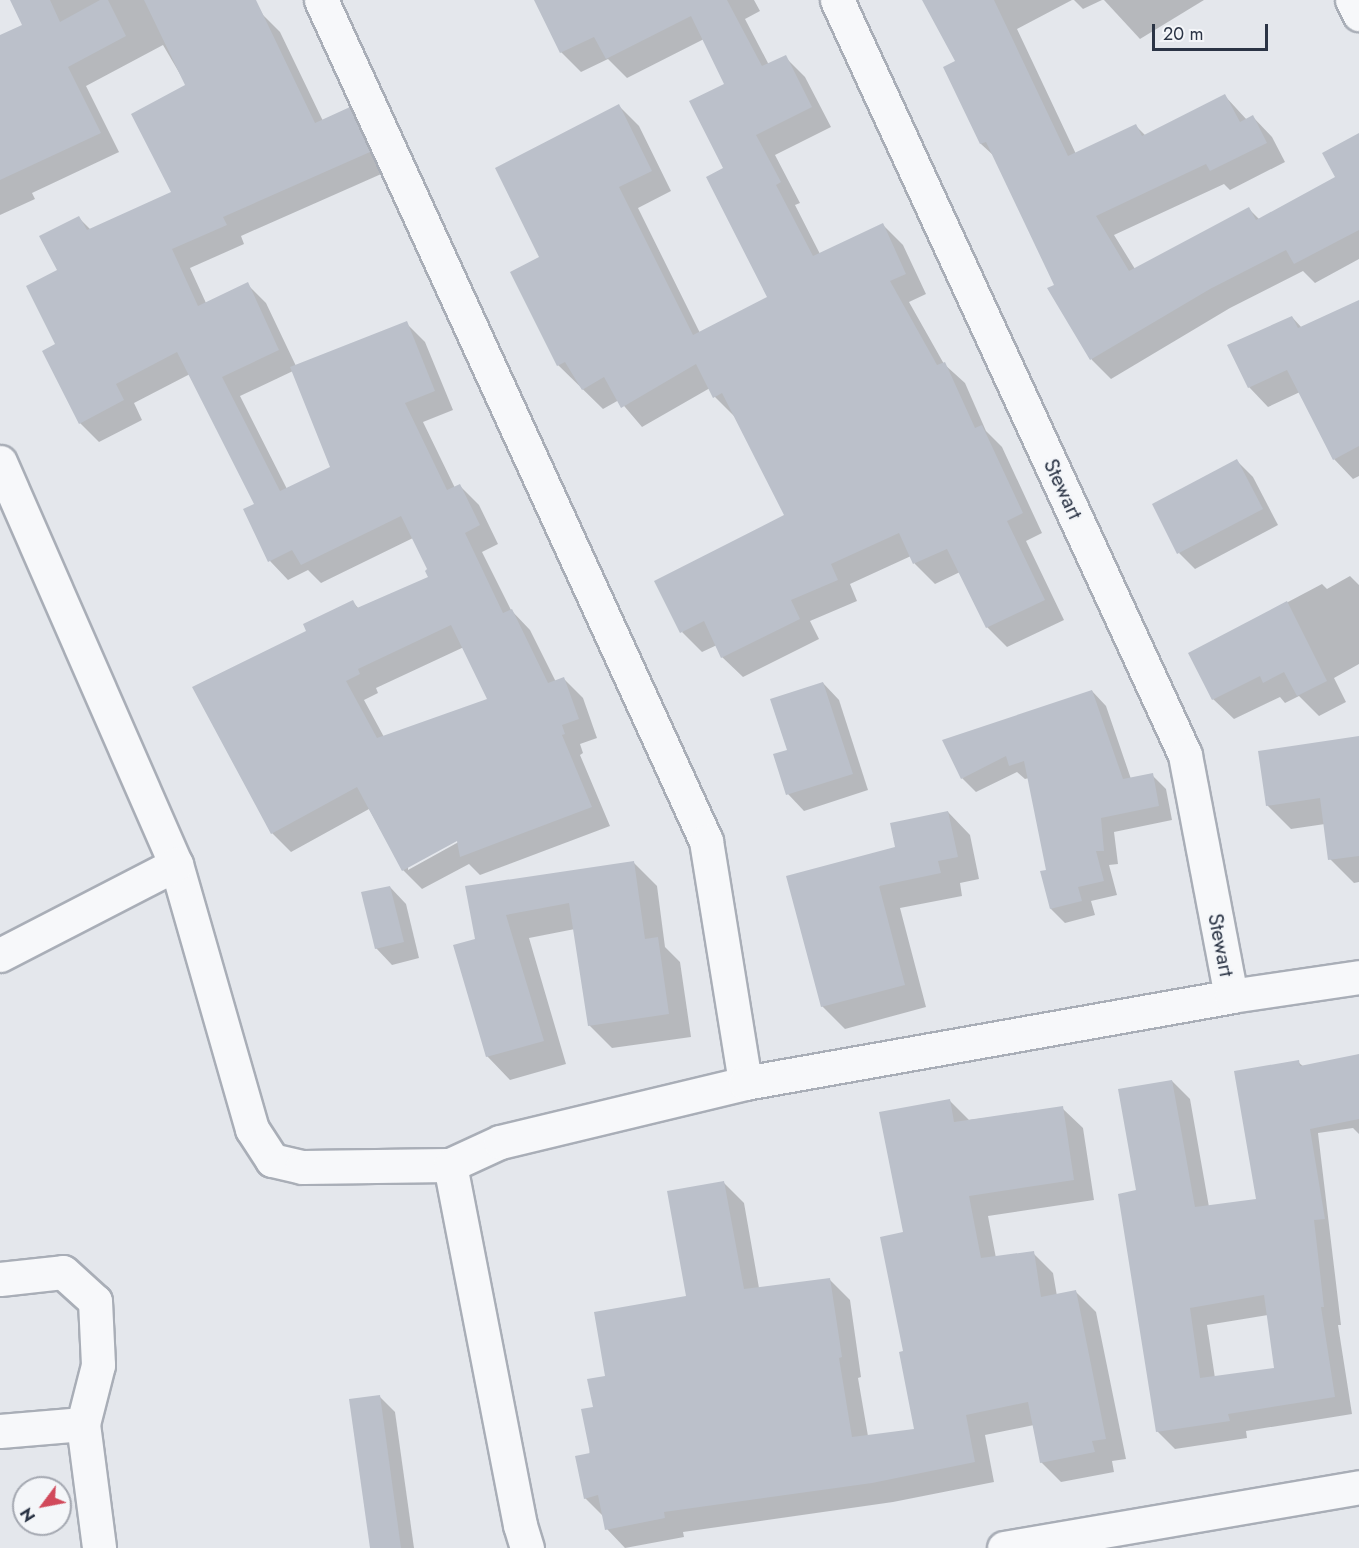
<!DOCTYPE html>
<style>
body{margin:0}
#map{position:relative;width:1359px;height:1548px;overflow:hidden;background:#e4e7ec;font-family:Jost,sans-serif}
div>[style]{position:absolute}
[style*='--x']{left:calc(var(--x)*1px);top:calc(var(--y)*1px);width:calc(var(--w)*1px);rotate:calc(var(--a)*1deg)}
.shadow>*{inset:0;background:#0003}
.building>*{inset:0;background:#bbc0ca}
.roads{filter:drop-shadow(2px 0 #a9aeb7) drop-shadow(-2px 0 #a9aeb7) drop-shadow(0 2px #a9aeb7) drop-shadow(0 -2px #a9aeb7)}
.minor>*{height:33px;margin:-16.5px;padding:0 16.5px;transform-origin:16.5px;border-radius:16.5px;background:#f7f8fa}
span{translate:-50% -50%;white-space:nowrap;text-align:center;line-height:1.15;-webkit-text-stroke:4.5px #f4f6f9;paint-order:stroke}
.street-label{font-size:21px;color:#2b3445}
.north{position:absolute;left:12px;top:1476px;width:60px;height:60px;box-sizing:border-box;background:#f4f6f9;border:2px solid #a4a8b1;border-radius:50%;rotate:238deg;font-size:16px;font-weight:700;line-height:24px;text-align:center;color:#2b3445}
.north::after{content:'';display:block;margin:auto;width:21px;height:27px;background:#d1495b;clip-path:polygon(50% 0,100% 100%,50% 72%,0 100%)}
.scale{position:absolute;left:1152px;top:24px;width:116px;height:27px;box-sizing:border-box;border:3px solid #2b3445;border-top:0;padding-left:8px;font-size:18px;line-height:21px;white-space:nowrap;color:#2b3445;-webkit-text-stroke:4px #f4f6f9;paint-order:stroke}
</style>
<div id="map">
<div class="shadow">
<div style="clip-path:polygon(evenodd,12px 0,255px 0,263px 15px,280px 32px,323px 121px,349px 109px,368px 128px,388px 171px,241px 236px,244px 244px,190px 268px,206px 303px,247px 284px,266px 303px,296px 366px,406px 323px,425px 342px,453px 410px,423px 422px,455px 488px,460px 486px,479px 505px,498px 544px,482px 552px,511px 610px,530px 630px,556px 682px,564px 679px,583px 698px,597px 738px,580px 744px,583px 753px,580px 755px,610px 826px,480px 875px,469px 864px,422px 889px,403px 870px,369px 809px,291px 852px,272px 833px,308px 632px,353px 602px,359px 609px,430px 578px,429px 570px,413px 538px,321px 583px,308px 570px,288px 580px,270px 561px,256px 504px,190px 374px,134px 403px,142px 420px,99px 442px,80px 423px,57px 345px,59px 271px,79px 218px,91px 230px,173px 192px,187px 86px,163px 45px,86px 86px,119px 152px,32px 193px,35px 199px,0 215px,0 37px,24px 26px,12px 0,293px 371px,332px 467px,287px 489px,240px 396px,293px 371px,12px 0,464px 647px,490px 700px,384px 737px,364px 700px,378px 693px,376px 688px,464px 647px,12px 0,463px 836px,464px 839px,408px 870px,408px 866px,463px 836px)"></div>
<div style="clip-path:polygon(536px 0,754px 0,760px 11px,745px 19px,769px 65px,785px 57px,805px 77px,831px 127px,775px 155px,800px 203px,795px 205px,820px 254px,883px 225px,903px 245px,926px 294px,909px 302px,944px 364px,965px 383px,986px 431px,1002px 447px,1042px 533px,1026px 541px,1064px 620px,1007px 647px,987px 627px,960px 572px,935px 584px,915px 564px,911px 556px,850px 584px,857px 601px,810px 621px,819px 639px,743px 677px,722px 657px,717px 645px,702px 652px,682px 632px,786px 516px,735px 417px,715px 397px,710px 388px,642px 427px,619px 400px,603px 409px,558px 365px,541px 258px,619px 106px,639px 126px,671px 191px,638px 208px,700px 333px,769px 298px,725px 169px,726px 84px,704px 39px,627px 78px,608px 59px,581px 72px,561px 52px)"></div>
<div style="clip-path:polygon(924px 0,1072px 0,1017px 29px,1076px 154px,1136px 126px,1146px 136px,1225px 96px,1247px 120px,1253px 117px,1272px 137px,1285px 162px,1230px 190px,1224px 184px,1114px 235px,1135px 269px,1249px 209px,1260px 220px,1337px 178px,1359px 135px,1359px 259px,1315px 283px,1303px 271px,1230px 308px,1111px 379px,1092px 360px,1050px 289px,1055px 285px,994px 156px,981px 144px,957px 62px)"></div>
<div style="clip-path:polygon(1074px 0,1102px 0,1083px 9px)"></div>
<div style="clip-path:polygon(1104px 0,1204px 0,1140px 39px)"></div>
<div style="clip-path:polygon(1359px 302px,1359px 476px,1353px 479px,1334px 459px,1300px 392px,1268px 407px,1249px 387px,1292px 317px,1302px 328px)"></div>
<div style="clip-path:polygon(1237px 461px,1253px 477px,1278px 525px,1195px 569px,1179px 553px)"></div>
<div style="clip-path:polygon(1350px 576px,1359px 585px,1359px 664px,1334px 678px,1346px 702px,1319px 716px,1299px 696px,1285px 703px,1280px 697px,1234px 719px,1213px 699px,1190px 654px,1322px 584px,1327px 589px)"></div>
<div style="clip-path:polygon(823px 683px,839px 700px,868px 790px,804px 811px,788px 794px,789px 751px)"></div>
<div style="clip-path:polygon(1092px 691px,1106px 706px,1131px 779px,1152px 775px,1166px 789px,1172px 820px,1114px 832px,1118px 864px,1109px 865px,1117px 895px,1091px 901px,1095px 915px,1065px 923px,1051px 909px,1047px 871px,1029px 778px,1025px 779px,1017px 772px,976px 792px,962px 778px)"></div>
<div style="clip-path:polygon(1359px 741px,1359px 882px,1354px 883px,1330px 859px,1325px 824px,1291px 829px,1267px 805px)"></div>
<div style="clip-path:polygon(948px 812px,970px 835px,979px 879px,960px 883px,962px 896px,900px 908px,926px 1007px,845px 1029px,822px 1006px,897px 849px)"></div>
<div style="clip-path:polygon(634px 863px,657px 886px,665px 947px,680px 962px,691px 1037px,612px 1048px,589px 1025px,575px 929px,529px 938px,566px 1064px,510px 1080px,487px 1056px,476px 940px,467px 887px)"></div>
<div style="clip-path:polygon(390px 887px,406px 904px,419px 958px,392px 965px,376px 948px)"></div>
<div style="clip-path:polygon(evenodd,1359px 1056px,1359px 1134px,1353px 1128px,1318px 1133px,1341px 1325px,1338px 1325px,1352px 1414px,1246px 1431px,1247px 1438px,1175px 1449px,1157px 1431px,1137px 1192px,1172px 1081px,1190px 1099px,1209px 1207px,1258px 1200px,1298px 1062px,1304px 1067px,1359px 1056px,1268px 1315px,1276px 1369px,1215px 1378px,1207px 1325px,1268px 1315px)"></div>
<div style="clip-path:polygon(949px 1100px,969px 1120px,1062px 1108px,1083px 1128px,1094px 1200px,988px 1216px,996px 1258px,1033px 1253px,1053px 1273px,1057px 1296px,1076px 1292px,1096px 1312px,1126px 1459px,1112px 1461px,1114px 1472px,1061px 1482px,1041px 1462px,1034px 1425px,985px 1435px,994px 1482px,893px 1502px,683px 1532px,684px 1537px,625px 1548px,607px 1529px,604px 1517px,585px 1498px,594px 1408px,606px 1378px,688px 1297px,724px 1183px,744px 1203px,759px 1288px,830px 1280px,850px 1300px,861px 1377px,858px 1378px,868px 1436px,916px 1431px,905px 1352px,905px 1233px)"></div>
<div style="clip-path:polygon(379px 1396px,395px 1412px,414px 1548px,372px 1548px)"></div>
</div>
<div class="building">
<div style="clip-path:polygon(10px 0,50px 0,60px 22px,100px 0,108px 0,126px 36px,68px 67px,101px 133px,0 180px,0 35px,22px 25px)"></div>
<div style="clip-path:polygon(evenodd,144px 0,256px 0,315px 123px,350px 107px,370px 152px,223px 217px,227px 225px,172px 249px,198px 306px,248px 282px,279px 350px,222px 377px,280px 491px,330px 467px,290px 367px,407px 321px,435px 391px,405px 403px,447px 490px,460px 484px,480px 525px,465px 533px,503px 613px,512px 609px,548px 683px,564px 677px,579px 719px,562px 725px,565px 734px,562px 735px,592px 807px,460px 857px,457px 841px,402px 871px,357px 787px,271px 834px,192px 687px,306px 631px,303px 624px,353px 600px,357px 608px,428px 577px,425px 571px,427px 569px,401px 516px,301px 565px,292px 550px,268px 562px,243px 509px,254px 504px,177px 352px,116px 384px,124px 400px,79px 424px,42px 351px,55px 344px,26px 286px,57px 270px,39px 236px,79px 216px,87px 230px,171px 192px,131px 114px,185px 85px,144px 0,451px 625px,487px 699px,377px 738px,346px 681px,360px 674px,358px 669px,451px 625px)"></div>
<div style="clip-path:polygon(534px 0,727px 0,762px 66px,786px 55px,812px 107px,756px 135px,781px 182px,776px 185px,813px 256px,883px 223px,906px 274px,890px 281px,937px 365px,945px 362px,975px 428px,982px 425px,1023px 513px,1007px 521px,1045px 600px,986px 628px,947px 549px,913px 564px,899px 533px,831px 564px,838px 580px,791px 600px,800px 619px,721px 658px,704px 621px,680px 633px,654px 581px,784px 515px,722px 393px,713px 398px,696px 364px,621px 408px,604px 377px,582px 390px,565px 362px,557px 366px,510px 272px,539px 257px,495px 168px,619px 104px,652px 171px,619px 187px,693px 335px,767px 297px,706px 177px,723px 168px,689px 101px,724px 84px,691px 16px,606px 59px,594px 37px,560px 53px)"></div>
<div style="clip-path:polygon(922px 0,994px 0,1068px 156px,1136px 124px,1142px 136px,1225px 94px,1240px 122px,1253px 115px,1267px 143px,1210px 171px,1206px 164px,1096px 216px,1129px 271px,1249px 207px,1256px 220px,1335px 177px,1322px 153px,1359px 133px,1359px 230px,1294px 264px,1286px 250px,1210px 289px,1090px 360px,1047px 288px,1054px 285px,986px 142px,980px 144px,943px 67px,955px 61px)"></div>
<div style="clip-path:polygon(1359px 300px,1359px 446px,1333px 460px,1287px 370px,1248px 388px,1227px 345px,1292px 316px,1298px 328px)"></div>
<div style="clip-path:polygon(1237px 459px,1263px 509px,1177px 554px,1152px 504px)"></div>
<div style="clip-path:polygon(1287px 601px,1327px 681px,1297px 696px,1284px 672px,1263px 683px,1260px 676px,1212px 700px,1188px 653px)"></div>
<div style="clip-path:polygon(823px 682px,853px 774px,786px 795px,773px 754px,787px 750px,770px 699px)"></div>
<div style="clip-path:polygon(1092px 690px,1123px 779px,1153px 773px,1159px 806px,1101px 818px,1104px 851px,1096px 851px,1104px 881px,1078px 887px,1082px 901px,1050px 909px,1040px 871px,1046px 870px,1024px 761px,1009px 766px,1006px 756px,961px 779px,942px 740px)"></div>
<div style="clip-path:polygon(1359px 736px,1359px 856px,1328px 860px,1320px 798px,1266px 806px,1258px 751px)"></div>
<div style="clip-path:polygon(948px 811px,958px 857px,938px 861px,941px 873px,879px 886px,905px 985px,821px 1007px,786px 876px,895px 847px,890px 823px)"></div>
<div style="clip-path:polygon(634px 861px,645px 939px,658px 937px,669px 1014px,588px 1026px,569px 903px,506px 915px,544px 1041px,486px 1057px,453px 945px,475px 939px,465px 886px)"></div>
<div style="clip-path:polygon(390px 886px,404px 942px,375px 949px,361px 892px)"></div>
<div style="clip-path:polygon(evenodd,1359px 1054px,1359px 1119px,1310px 1129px,1325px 1219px,1314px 1220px,1324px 1307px,1321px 1307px,1335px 1397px,1228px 1414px,1230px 1421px,1156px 1432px,1118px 1194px,1136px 1190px,1118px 1089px,1172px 1080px,1195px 1207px,1256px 1199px,1234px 1071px,1299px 1060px,1300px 1066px,1359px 1054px,1264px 1295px,1274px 1368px,1200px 1378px,1190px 1308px,1264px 1295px)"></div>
<div style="clip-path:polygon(950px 1099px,954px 1122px,1063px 1106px,1074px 1180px,969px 1196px,981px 1258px,1034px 1251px,1041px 1297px,1076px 1290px,1106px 1439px,1092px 1441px,1095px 1452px,1040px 1463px,1028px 1402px,966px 1415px,975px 1462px,872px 1483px,664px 1512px,665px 1518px,605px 1530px,598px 1495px,584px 1499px,575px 1456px,590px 1453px,581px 1409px,593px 1407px,587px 1379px,605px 1376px,594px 1312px,686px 1296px,667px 1191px,724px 1181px,744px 1289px,830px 1278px,842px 1357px,839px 1358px,852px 1437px,914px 1429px,899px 1352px,903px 1351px,880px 1237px,903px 1232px,879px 1112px)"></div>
<div style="clip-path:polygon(380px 1395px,401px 1548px,370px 1548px,349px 1399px)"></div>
</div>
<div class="roads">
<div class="minor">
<div style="--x:321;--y:0;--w:925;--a:65.4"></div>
<div style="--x:706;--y:841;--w:245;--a:80.8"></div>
<div style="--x:837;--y:0;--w:831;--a:65.25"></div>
<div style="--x:1185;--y:755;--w:245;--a:79.2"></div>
<div style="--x:1352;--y:0;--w:16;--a:63"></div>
<div style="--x:0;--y:462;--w:439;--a:66.4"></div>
<div style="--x:176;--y:864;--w:276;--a:74"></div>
<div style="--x:252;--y:1129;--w:37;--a:57"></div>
<div style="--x:272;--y:1160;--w:31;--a:13"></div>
<div style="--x:302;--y:1167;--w:148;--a:-0.8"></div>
<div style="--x:0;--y:955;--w:198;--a:-27.3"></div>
<div style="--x:0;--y:1279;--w:63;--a:-6.3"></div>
<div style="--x:63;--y:1272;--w:43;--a:42.2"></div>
<div style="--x:95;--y:1301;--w:64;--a:87.3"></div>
<div style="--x:98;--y:1365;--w:61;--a:104.3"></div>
<div style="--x:83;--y:1424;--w:125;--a:82.6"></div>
<div style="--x:0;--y:1431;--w:83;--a:-4.8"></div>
<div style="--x:527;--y:1548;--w:24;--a:-107"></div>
<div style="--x:520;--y:1525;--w:367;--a:-101"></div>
<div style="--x:450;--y:1165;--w:55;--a:-24.7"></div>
<div style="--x:500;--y:1142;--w:252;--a:-13.5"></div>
<div style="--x:745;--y:1083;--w:494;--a:-10.1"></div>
<div style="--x:1231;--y:996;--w:129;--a:-8.4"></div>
<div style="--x:1004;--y:1548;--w:360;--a:-9.7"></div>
</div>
</div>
<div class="street-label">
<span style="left:1063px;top:489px;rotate:65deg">Stewart</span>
<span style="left:1221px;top:945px;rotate:79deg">Stewart</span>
</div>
<div class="north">N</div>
<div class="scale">20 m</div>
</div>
